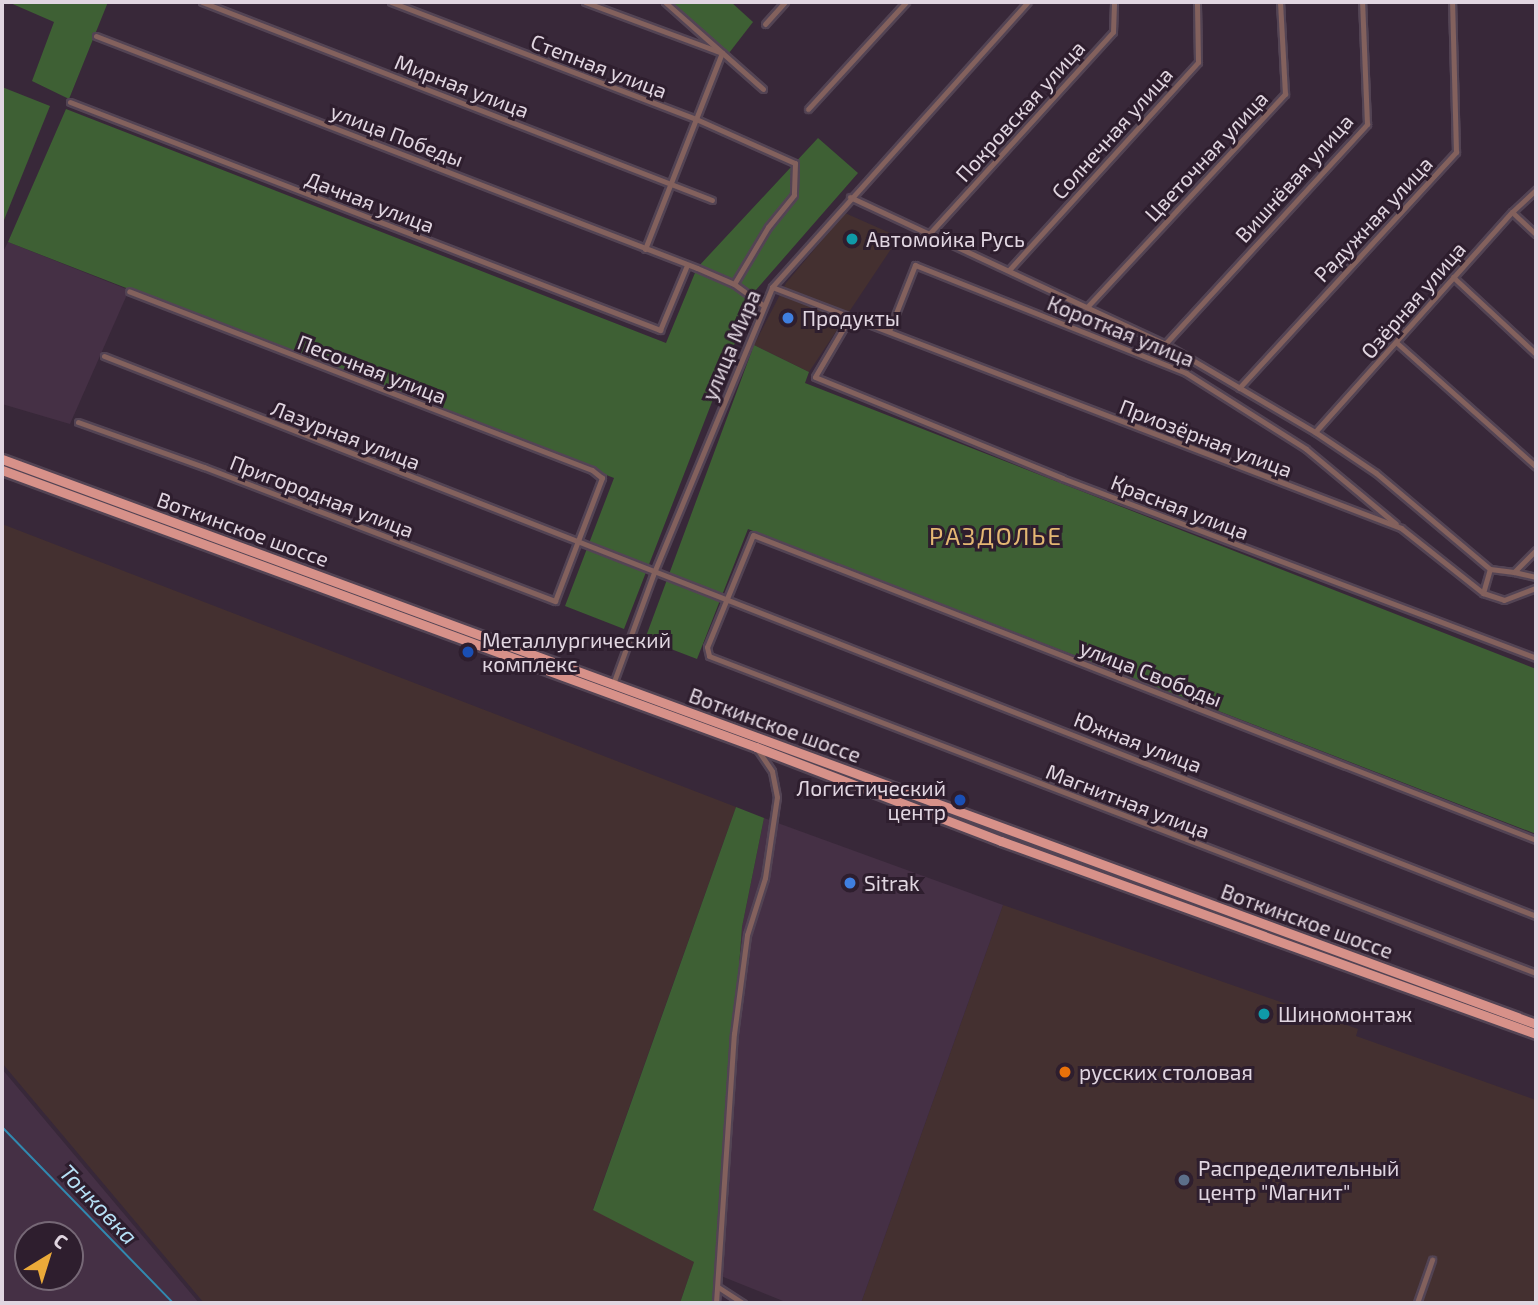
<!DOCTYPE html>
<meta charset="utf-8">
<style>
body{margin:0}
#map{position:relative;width:1538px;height:1305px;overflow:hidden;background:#382839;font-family:"Exo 2",sans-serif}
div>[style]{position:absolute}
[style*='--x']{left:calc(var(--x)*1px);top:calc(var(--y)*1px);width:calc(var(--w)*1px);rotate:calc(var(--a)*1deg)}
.commercial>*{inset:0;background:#443030}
.built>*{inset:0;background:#453045}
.green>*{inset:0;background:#3e6034}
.stream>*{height:2px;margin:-1px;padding:0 1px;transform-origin:1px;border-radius:1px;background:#3189b0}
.roads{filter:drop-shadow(2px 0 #534454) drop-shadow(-2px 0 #534454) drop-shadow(0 2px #534454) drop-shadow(0 -2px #534454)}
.minor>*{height:5px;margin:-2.5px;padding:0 2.5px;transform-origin:2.5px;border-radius:2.5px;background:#83615d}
.primary>*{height:9px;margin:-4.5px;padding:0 4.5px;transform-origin:4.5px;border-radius:4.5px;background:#d79189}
.dots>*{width:19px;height:19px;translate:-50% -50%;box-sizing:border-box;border:4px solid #2e1e2e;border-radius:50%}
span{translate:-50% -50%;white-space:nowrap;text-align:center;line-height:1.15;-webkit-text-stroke:6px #2e1e2e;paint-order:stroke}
.street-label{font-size:21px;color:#e1d6e1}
.poi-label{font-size:21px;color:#e1d6e1}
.left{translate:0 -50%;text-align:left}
.right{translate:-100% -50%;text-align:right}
.water-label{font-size:23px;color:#b6dff5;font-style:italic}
.quarter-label{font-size:24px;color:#e4b773;letter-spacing:2px}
.frame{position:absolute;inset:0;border:4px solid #e1d6e1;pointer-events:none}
.north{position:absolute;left:14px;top:1221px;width:70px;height:70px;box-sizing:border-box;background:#2e1e2e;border:2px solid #766876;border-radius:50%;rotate:38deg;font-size:19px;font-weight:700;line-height:28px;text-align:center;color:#e1d6e1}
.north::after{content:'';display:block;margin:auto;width:24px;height:32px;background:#ebaa39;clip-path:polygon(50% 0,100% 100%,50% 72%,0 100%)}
</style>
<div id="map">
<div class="commercial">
<div style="clip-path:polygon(845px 213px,899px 237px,809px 372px,754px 345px,786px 283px)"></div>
<div style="clip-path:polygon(2px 524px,736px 807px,593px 1209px,694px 1262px,680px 1303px,204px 1303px,2px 1063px)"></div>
<div style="clip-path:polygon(1003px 905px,1358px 1029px,1356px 1036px,1536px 1100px,1536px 1303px,861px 1303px)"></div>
</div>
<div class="built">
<div style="clip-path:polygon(8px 242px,129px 290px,70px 424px,2px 404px,2px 254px)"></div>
<div style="clip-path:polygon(764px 818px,1003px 905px,861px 1303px,788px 1303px,716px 1274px,742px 927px)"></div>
<div style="clip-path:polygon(evenodd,2px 1069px,199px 1303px,2px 1303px,2px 1069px,28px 1235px,70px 1235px,70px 1277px,28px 1277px,28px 1235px)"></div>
</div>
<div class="green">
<div style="clip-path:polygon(8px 2px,108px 2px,69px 99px,32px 81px,54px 22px)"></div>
<div style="clip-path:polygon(670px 2px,731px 2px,753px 22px,729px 53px)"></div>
<div style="clip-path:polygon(2px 87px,50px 106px,2px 225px)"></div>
<div style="clip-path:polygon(66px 109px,666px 343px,697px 268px,818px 138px,858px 173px,755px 291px,624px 629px,565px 606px,614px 478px,8px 242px)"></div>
<div style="clip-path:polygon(754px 345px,809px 372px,805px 383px,1536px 669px,1536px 834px,748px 529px,697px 659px,645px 639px)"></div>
<div style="clip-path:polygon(736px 807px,764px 818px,742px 927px,716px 1274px,712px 1303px,680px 1303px,694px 1262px,593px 1210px)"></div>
</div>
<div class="stream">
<div style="--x:2;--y:1127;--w:245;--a:45.8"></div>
</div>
<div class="roads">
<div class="minor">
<div style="--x:202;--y:2;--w:547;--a:21.22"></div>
<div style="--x:391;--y:2;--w:327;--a:21"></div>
<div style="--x:696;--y:119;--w:108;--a:24"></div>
<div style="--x:795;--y:163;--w:32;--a:92"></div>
<div style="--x:794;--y:195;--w:41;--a:129.1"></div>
<div style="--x:768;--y:227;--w:66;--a:120.8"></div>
<div style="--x:585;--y:2;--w:146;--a:20.4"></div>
<div style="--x:665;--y:2;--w:131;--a:41.6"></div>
<div style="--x:765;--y:24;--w:30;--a:-48"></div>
<div style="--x:96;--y:36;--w:644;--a:21.11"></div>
<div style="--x:697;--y:268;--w:40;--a:23.4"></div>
<div style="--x:734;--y:284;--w:36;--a:36"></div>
<div style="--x:70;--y:102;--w:633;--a:21.13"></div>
<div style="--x:660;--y:330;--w:70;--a:-67.4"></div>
<div style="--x:808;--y:109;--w:145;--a:-47.5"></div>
<div style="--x:850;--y:197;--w:348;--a:25"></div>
<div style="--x:1165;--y:344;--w:174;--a:30.4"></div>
<div style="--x:1315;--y:432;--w:73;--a:33.9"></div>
<div style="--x:1376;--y:473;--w:149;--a:40.1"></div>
<div style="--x:1512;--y:212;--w:33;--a:43"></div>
<div style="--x:930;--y:233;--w:272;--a:-47.7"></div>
<div style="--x:1113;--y:32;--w:30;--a:-88"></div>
<div style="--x:645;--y:249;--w:211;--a:-68.6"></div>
<div style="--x:1009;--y:270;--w:281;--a:-47.7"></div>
<div style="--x:1198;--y:62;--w:60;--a:-91"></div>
<div style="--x:1453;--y:277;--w:113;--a:42.9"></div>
<div style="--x:772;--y:287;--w:674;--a:20.96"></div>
<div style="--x:1401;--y:528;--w:105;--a:38.4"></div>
<div style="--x:1483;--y:593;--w:22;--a:18"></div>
<div style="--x:1504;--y:600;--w:34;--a:-21"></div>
<div style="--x:1087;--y:307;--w:291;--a:-47.1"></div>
<div style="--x:1285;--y:94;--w:92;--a:-93.1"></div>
<div style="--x:850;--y:317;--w:69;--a:120.3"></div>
<div style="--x:815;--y:377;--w:267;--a:22.2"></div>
<div style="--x:1062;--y:478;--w:507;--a:20.79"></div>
<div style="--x:889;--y:331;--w:71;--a:-68.5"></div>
<div style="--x:915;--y:265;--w:292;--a:21.7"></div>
<div style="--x:1186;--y:373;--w:142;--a:32.3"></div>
<div style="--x:1306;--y:449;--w:117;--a:39.8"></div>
<div style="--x:1397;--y:343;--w:186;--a:41.7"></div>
<div style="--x:1165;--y:344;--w:299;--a:-47.4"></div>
<div style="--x:1367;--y:124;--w:122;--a:-92.3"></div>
<div style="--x:104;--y:356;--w:1538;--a:21.36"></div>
<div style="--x:1239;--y:388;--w:321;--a:-47.4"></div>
<div style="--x:1456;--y:152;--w:150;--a:-91.5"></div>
<div style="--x:78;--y:422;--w:134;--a:19.7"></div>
<div style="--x:204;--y:467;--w:376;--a:20.9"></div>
<div style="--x:555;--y:601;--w:132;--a:-69.1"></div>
<div style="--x:602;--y:478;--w:13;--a:-141"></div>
<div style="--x:592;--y:470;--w:496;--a:-158.9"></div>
<div style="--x:1315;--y:432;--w:295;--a:-48.2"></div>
<div style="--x:1512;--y:212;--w:33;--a:-43"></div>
<div style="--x:1490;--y:569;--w:24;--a:7"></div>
<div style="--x:1514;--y:572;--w:31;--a:-45"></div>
<div style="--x:1514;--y:572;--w:23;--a:13"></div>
<div style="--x:1483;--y:593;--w:25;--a:-74"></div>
<div style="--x:613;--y:684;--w:121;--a:-69.8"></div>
<div style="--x:655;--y:570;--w:306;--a:-67.5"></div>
<div style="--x:772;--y:287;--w:383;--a:-48.1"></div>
<div style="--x:1536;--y:840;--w:840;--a:-158.72"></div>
<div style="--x:753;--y:535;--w:121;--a:112.3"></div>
<div style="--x:707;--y:647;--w:9;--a:77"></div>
<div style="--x:709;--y:656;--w:886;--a:20.97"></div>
<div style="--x:718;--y:1287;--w:30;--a:33"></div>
<div style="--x:716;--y:1303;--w:270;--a:-86.2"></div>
<div style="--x:734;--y:1034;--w:100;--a:-82.5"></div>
<div style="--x:747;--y:935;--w:60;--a:-72.5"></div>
<div style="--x:765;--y:878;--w:82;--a:-81.6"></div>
<div style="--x:777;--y:797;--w:26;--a:-101"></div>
<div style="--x:772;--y:771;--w:25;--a:-124"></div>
<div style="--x:1417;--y:1303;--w:46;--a:-70.8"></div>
</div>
<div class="primary">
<div style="--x:2;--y:459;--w:1635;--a:20.22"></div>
<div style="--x:2;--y:470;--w:803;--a:20.17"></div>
<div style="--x:756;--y:747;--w:262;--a:21"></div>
<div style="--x:1001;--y:841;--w:569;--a:19.84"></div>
</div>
</div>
<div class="dots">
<div style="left:852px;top:239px;background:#0f9aa8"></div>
<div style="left:788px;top:318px;background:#3f7fe0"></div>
<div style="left:468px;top:652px;background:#1a4fb4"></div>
<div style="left:960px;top:800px;background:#1a4fb4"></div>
<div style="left:850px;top:883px;background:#3f7fe0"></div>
<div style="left:1264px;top:1014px;background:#0f9aa8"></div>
<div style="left:1065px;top:1072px;background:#e8710a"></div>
<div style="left:1184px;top:1180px;background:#5c6f8a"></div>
</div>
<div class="street-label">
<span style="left:599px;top:66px;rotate:21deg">Степная улица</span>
<span style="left:462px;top:86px;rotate:21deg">Мирная улица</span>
<span style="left:1020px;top:111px;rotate:-48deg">Покровская улица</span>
<span style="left:1112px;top:133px;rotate:-48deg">Солнечная улица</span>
<span style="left:397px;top:135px;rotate:21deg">улица Победы</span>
<span style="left:1206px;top:156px;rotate:-47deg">Цветочная улица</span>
<span style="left:1294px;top:178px;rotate:-48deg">Вишнёвая улица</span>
<span style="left:370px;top:202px;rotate:21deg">Дачная улица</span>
<span style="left:1373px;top:219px;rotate:-47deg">Радужная улица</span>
<span style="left:1413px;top:300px;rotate:-49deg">Озёрная улица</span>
<span style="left:1121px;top:331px;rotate:22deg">Короткая улица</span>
<span style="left:731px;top:345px;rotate:-67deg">улица Мира</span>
<span style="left:372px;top:369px;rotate:21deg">Песочная улица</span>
<span style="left:346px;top:435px;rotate:21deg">Лазурная улица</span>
<span style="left:1206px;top:438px;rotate:21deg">Приозёрная улица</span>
<span style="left:322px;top:496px;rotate:21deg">Пригородная улица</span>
<span style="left:1180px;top:507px;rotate:21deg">Красная улица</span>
<span style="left:243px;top:529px;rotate:20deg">Воткинское шоссе</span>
<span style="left:1151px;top:673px;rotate:21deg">улица Свободы</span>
<span style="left:775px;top:725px;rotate:20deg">Воткинское шоссе</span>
<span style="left:1138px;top:742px;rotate:21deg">Южная улица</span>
<span style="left:1128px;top:801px;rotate:21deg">Магнитная улица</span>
<span style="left:1307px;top:921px;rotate:20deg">Воткинское шоссе</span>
</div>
<div class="poi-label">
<span class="left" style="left:866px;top:239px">Автомойка Русь</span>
<span class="left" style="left:802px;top:318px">Продукты</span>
<span class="left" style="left:482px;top:652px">Металлургический<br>комплекс</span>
<span class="right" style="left:946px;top:800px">Логистический<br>центр</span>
<span class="left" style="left:864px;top:883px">Sitrak</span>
<span class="left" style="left:1278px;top:1014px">Шиномонтаж</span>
<span class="left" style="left:1079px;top:1072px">русских столовая</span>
<span class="left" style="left:1198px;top:1180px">Распределительный<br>центр "Магнит"</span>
</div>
<div class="water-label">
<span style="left:99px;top:1204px;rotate:46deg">Тонковка</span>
</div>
<div class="quarter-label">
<span style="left:996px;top:536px">РАЗДОЛЬЕ</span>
</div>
<div class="frame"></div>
<div class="north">С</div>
</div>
